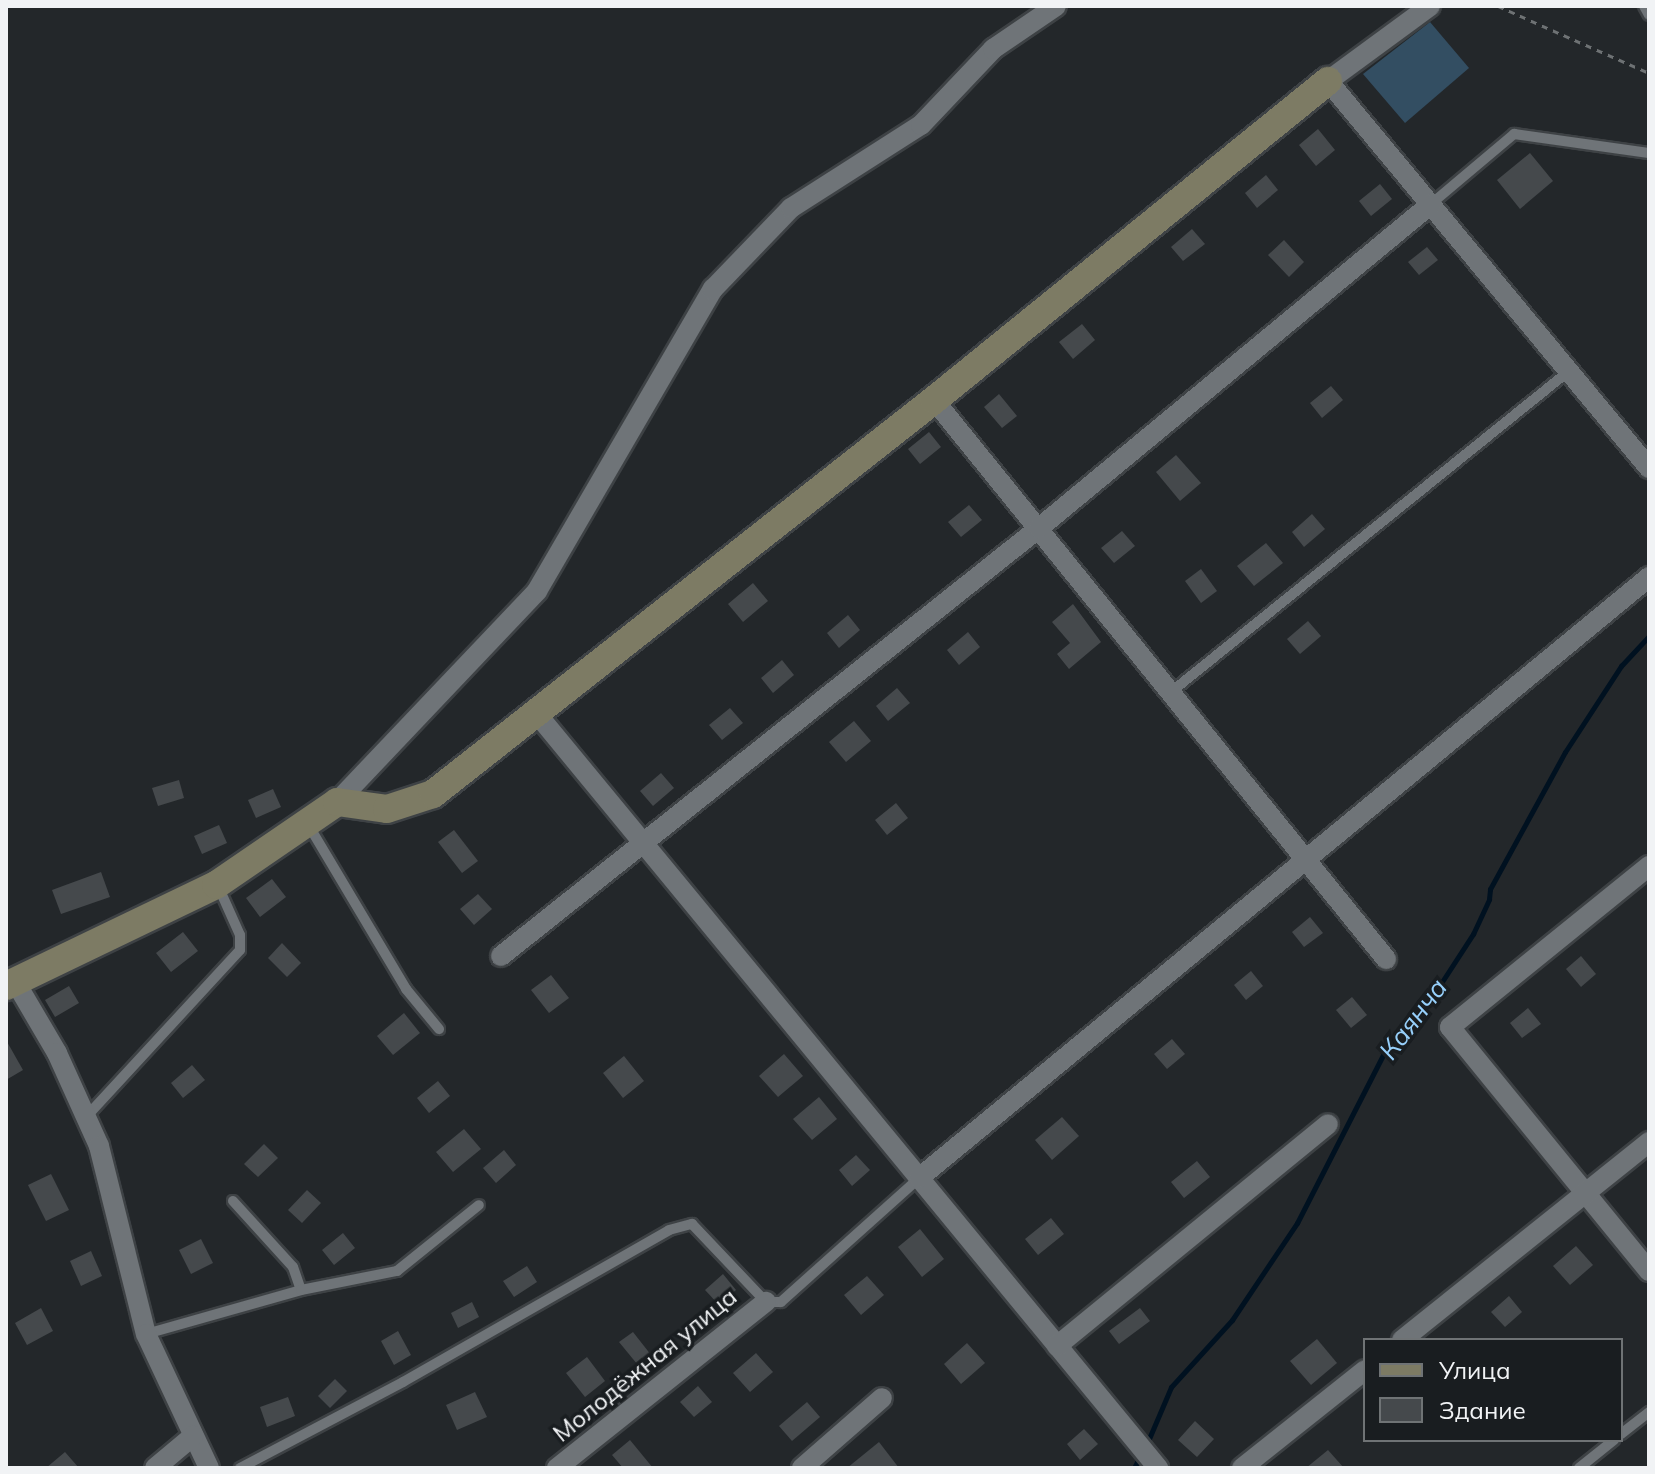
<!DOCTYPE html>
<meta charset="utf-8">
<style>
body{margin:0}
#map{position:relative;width:1655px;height:1474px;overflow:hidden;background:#23272a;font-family:Mulish,sans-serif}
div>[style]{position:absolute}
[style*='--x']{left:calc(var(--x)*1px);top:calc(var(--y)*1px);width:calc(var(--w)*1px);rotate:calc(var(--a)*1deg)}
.green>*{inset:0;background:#334e62}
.stream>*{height:5px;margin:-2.5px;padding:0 2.5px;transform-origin:2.5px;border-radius:2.5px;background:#001120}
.building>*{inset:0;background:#45494c}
.path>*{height:3px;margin-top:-1.5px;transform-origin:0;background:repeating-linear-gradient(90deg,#6e7274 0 6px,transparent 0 12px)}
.roads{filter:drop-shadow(2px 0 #3e4245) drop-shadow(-2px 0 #3e4245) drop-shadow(0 2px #3e4245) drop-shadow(0 -2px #3e4245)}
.lane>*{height:10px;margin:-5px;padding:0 5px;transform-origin:5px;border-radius:5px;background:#6f7478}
.street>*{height:20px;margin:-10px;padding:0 10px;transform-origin:10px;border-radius:10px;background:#6f7478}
.secondary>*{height:28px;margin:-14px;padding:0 14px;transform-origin:14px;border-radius:14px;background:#7d7b64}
span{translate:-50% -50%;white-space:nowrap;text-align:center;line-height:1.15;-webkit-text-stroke:7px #191d20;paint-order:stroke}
.street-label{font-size:24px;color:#f1f3f5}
.water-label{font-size:26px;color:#97d0fb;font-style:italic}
.frame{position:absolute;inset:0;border:8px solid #f1f3f5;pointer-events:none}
.legend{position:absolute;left:1363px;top:1338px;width:260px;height:104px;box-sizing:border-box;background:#191d20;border:2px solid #6f7375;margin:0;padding:10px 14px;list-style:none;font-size:24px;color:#f1f3f5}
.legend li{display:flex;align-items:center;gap:16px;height:40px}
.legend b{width:40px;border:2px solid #6f7375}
</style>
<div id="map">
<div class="green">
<div style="clip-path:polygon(1430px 22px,1469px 68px,1405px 123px,1363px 74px)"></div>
</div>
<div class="stream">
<div style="--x:1148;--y:1441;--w:59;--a:-66.9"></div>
<div style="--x:1171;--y:1387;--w:91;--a:-47.7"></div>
<div style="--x:1232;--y:1320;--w:117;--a:-56.2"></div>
<div style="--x:1297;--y:1223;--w:198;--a:-62.9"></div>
<div style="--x:1387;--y:1047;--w:71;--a:-48.4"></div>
<div style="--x:1434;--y:994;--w:72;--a:-57"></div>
<div style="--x:1473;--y:934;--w:38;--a:-65"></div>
<div style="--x:1489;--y:899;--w:10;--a:-84"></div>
<div style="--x:1490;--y:889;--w:156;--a:-61.3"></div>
<div style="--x:1565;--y:752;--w:103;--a:-56.9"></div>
<div style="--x:1621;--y:666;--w:41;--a:-47"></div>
<div style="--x:1134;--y:1468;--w:16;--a:-63"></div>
</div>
<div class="building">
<div style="clip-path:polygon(1318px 129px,1335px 150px,1316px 166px,1299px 145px)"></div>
<div style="clip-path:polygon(1530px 153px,1553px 181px,1520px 209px,1497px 180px)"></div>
<div style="clip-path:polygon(1266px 175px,1278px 190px,1257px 208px,1245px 193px)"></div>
<div style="clip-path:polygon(1380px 184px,1392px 199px,1371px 216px,1359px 201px)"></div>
<div style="clip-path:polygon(1192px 229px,1205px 244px,1183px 261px,1171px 247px)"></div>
<div style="clip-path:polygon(1284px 240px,1304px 262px,1289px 277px,1268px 255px)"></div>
<div style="clip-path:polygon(1427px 247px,1438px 260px,1419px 275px,1408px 262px)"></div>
<div style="clip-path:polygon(1082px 324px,1095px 340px,1073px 359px,1059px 342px)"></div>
<div style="clip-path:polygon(1331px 386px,1343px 400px,1322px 418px,1310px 403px)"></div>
<div style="clip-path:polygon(999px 394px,1017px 416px,1002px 428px,984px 407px)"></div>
<div style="clip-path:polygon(929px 432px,941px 447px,920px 464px,908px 449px)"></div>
<div style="clip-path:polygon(1176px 455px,1201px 483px,1180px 501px,1156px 472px)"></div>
<div style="clip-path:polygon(969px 505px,982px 520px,961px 537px,948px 522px)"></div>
<div style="clip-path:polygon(1312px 514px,1325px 529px,1304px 547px,1292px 532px)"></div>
<div style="clip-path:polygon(1122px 531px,1135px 546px,1114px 563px,1101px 548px)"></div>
<div style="clip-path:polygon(1266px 543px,1283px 563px,1254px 586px,1237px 566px)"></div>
<div style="clip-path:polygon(1201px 569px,1217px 591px,1201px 603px,1185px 581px)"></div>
<div style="clip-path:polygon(753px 583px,768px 601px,743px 622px,728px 604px)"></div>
<div style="clip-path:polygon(1073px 604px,1101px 642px,1069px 669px,1057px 654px,1070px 643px,1052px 622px)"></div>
<div style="clip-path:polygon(848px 615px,860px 630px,839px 648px,827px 633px)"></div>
<div style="clip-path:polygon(1308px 621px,1321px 636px,1300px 654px,1287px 639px)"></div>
<div style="clip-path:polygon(968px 632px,980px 647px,959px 665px,947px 650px)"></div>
<div style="clip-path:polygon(782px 660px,794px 675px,773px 693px,761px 678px)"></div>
<div style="clip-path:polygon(897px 688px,910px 703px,888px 721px,876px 706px)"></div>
<div style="clip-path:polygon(730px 708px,743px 723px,722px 740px,709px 725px)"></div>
<div style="clip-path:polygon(854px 721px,871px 741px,846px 762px,829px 742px)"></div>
<div style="clip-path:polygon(661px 773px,674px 788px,653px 806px,640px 791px)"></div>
<div style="clip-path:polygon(179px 780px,184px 798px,158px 806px,152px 788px)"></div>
<div style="clip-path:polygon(273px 789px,281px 807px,256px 818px,248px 800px)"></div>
<div style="clip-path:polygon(896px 803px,908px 818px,887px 835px,875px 820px)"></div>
<div style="clip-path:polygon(219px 825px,227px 843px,202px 854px,194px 836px)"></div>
<div style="clip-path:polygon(454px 830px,478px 861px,462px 873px,438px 842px)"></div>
<div style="clip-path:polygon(101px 872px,110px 897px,61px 914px,52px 890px)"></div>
<div style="clip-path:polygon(272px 879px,286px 897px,260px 917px,246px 898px)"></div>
<div style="clip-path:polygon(478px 894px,492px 909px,474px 925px,460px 909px)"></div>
<div style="clip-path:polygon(1310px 917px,1323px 933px,1304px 947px,1292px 932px)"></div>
<div style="clip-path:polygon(183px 932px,198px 951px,171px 972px,156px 953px)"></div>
<div style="clip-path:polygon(282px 943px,301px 963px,287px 977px,268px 958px)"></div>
<div style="clip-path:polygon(1581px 956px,1596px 974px,1581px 987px,1566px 969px)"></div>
<div style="clip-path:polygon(1251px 971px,1263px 986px,1246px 1000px,1234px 985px)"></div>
<div style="clip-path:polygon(551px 975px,569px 998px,549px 1013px,531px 990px)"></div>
<div style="clip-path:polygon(69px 986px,79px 1003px,55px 1017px,45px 1000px)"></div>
<div style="clip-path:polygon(1352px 997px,1367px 1015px,1351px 1028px,1336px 1010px)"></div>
<div style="clip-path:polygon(1528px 1008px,1541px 1024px,1522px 1038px,1510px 1023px)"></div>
<div style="clip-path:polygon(404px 1013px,420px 1033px,393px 1055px,377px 1036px)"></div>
<div style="clip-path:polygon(1172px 1039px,1185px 1054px,1167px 1069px,1154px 1054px)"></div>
<div style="clip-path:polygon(6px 1040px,23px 1070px,6px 1080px)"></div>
<div style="clip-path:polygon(784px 1054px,803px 1076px,778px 1097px,759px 1076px)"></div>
<div style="clip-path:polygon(624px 1056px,644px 1081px,623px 1098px,603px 1073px)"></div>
<div style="clip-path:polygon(192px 1065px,205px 1080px,183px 1098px,171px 1083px)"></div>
<div style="clip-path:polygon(438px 1081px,450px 1096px,429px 1113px,417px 1098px)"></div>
<div style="clip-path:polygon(819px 1097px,837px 1119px,812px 1140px,793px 1119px)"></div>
<div style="clip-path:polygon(1062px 1117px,1079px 1136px,1052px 1160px,1035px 1140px)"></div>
<div style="clip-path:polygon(464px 1129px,481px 1149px,453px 1172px,436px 1152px)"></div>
<div style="clip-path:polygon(264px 1144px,278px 1158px,258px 1177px,244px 1164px)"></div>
<div style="clip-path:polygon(504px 1150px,516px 1165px,496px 1183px,483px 1168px)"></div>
<div style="clip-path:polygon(856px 1155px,870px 1170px,852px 1186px,839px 1170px)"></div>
<div style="clip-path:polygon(1197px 1161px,1210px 1177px,1184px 1198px,1171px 1182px)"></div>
<div style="clip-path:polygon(51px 1174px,69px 1210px,46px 1221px,28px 1185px)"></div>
<div style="clip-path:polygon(307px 1190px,321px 1203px,302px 1223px,288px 1210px)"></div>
<div style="clip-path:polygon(1051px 1218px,1064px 1234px,1038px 1255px,1025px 1239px)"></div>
<div style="clip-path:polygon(920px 1229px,944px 1259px,922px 1277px,898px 1247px)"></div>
<div style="clip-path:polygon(343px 1233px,355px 1248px,334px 1265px,322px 1250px)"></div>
<div style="clip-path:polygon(201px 1239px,213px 1263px,191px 1274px,179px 1250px)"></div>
<div style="clip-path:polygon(1576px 1246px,1593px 1265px,1570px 1285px,1553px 1266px)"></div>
<div style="clip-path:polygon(91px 1251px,102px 1276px,81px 1286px,70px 1261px)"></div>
<div style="clip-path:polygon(527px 1266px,537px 1282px,514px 1297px,503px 1281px)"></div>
<div style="clip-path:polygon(723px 1274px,736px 1290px,719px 1305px,705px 1290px)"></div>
<div style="clip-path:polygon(867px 1276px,884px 1295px,861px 1315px,844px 1295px)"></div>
<div style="clip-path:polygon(1509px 1296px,1522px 1312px,1505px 1327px,1491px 1312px)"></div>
<div style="clip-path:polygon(472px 1302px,479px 1317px,458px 1328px,451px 1313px)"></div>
<div style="clip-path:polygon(41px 1308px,53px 1331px,27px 1345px,15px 1323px)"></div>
<div style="clip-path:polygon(1140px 1308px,1150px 1321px,1119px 1344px,1109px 1331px)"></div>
<div style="clip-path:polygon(398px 1331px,411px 1355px,394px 1365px,381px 1341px)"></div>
<div style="clip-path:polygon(633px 1332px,655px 1360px,642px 1370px,619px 1342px)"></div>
<div style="clip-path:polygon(1317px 1339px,1337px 1363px,1311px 1385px,1290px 1361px)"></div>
<div style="clip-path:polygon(967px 1343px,985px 1363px,961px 1384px,944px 1364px)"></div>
<div style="clip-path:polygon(756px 1353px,773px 1372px,750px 1392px,733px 1373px)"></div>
<div style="clip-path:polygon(587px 1357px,605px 1381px,585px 1397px,566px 1373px)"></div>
<div style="clip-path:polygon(335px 1379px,347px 1391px,330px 1408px,318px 1396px)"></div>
<div style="clip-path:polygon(698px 1386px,712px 1402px,694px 1417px,680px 1402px)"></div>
<div style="clip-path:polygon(475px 1392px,487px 1417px,457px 1430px,446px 1405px)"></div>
<div style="clip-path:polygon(288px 1397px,295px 1416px,267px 1427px,260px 1407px)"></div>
<div style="clip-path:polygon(807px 1402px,820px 1417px,792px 1441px,779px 1426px)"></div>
<div style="clip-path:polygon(1195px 1421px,1214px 1439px,1197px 1457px,1178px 1440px)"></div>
<div style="clip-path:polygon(1084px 1429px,1098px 1444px,1080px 1460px,1067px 1444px)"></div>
<div style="clip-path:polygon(630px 1440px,653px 1468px,623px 1468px,612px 1455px)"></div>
<div style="clip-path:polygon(879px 1442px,899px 1468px,847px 1468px)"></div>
<div style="clip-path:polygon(1328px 1450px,1344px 1468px,1306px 1468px)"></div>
<div style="clip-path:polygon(65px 1452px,79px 1468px,46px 1468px)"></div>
</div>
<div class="path">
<div style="--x:1498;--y:6;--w:165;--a:23.9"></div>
</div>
<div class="roads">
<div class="lane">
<div style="--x:1644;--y:6;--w:10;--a:61"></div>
<div style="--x:1431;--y:204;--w:109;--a:-40.1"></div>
<div style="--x:1514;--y:134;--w:136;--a:8"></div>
<div style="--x:1171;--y:692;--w:511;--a:-38.89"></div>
<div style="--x:309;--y:826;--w:190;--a:59.2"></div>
<div style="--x:406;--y:989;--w:52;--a:50.5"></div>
<div style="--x:86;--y:1117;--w:227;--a:-47.3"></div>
<div style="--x:240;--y:950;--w:15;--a:-90"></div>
<div style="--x:240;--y:935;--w:51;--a:-114.1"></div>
<div style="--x:233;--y:1201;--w:89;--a:47.7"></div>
<div style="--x:293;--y:1267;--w:24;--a:71"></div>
<div style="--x:146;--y:1334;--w:161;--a:-15.8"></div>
<div style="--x:301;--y:1290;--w:98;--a:-11.2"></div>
<div style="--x:397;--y:1271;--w:105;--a:-38.8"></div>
<div style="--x:1621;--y:1434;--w:36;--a:-38"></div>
<div style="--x:240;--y:1468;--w:184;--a:-27.8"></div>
<div style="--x:403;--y:1382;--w:306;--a:-29.7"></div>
<div style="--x:669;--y:1230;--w:24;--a:-15"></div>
<div style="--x:692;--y:1224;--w:108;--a:46.5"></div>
<div style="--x:766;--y:1302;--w:15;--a:0"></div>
<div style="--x:781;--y:1302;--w:186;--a:-41.9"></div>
<div style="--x:1579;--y:1468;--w:45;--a:-38.7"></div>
</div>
<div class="street">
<div style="--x:1430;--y:6;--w:127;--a:143.7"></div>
<div style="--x:1328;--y:81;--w:503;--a:50.33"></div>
<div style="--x:934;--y:400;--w:719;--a:51.04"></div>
<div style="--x:537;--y:714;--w:977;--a:50.52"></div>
<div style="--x:337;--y:802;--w:291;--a:-46.5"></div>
<div style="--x:537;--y:591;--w:350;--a:-59.8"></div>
<div style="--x:713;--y:289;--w:112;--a:-46.1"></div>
<div style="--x:791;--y:208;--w:154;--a:-32.6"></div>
<div style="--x:921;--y:125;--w:105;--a:-46.5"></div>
<div style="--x:993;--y:49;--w:76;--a:-34.3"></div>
<div style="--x:1649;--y:866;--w:256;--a:141"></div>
<div style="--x:1450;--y:1027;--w:315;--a:50.8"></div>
<div style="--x:501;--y:956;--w:687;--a:-38.5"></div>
<div style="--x:1039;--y:528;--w:509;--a:-39.57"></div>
<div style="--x:16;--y:983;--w:81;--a:59.6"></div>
<div style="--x:57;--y:1053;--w:102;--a:65.7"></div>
<div style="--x:99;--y:1146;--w:194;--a:76"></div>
<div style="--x:146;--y:1334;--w:148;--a:64.8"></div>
<div style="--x:919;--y:1178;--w:946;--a:-39.46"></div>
<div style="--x:1402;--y:1340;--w:317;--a:-38.7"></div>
<div style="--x:1057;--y:1346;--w:350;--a:-39.3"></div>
<div style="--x:155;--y:1468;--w:50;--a:-40.1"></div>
<div style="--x:557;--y:1468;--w:267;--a:-38.5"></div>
<div style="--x:802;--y:1468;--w:106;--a:-41.2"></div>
<div style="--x:1242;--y:1468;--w:157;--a:-38.5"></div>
</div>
<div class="secondary">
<div style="--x:6;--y:986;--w:233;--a:-25.7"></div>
<div style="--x:216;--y:885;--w:147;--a:-34.4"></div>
<div style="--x:337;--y:802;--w:50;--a:8"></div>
<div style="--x:387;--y:809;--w:48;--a:-18.1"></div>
<div style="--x:433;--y:794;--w:637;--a:-38.18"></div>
<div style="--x:934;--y:400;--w:507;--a:-39"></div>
</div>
</div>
<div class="street-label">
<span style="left:645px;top:1365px;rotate:-39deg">Молодёжная улица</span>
</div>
<div class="water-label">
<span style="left:1413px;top:1019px;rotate:-53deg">Каянча</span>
</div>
<div class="frame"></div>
<ul class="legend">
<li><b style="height:10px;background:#7d7b64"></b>Улица</li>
<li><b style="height:22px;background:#45494c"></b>Здание</li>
</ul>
</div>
